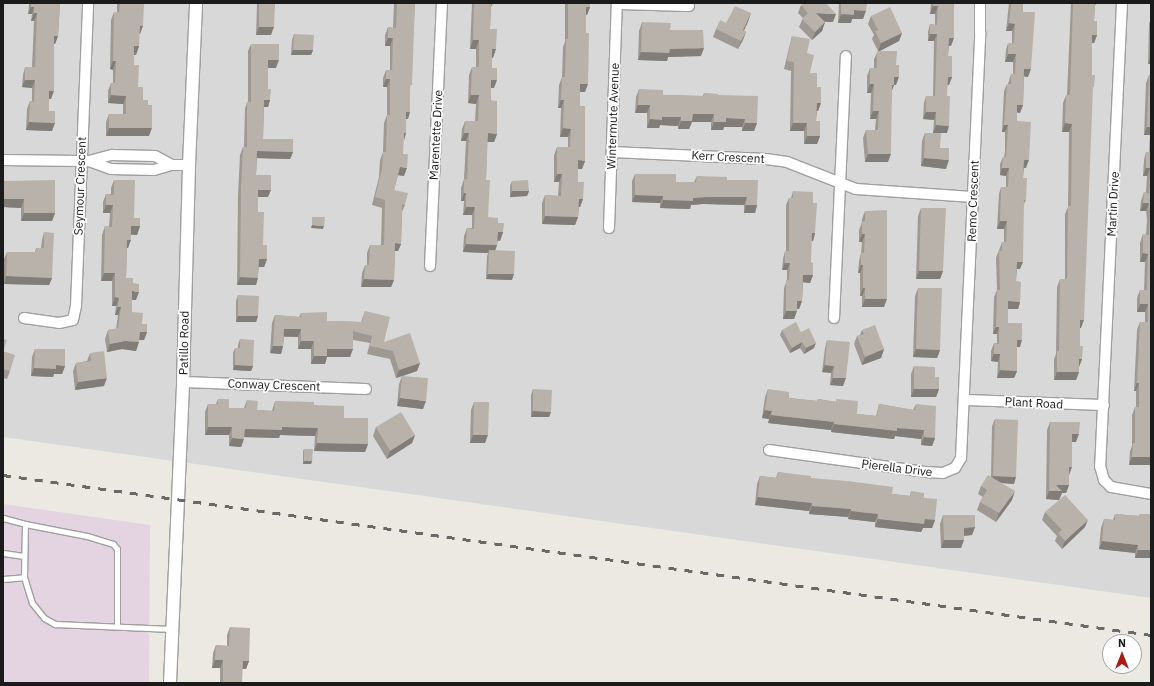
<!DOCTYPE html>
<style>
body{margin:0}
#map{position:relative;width:1154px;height:686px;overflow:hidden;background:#ece9e2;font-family:"IBM Plex Sans",sans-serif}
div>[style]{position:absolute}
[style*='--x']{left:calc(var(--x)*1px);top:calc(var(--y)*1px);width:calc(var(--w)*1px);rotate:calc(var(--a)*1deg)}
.residential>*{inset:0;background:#d9d8d8}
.industrial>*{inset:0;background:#e4d4e1}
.roads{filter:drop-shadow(1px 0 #9f9f9f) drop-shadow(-1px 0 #9f9f9f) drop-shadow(0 1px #9f9f9f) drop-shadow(0 -1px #9f9f9f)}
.service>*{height:5px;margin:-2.5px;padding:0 2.5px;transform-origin:2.5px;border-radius:2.5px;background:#fff}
.minor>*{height:10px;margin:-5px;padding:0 5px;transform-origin:5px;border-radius:5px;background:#fff}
.tertiary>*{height:12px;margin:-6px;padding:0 6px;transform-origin:6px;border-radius:6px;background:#fff}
.rail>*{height:3px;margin-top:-1.5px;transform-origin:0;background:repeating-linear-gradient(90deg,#696969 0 8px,transparent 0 16px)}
.wall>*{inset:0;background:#9e9993}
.shaded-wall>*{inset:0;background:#817d78}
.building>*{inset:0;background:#b8b2ab}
span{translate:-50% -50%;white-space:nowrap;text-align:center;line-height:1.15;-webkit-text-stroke:3.5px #fff;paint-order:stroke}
.street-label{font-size:12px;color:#1b1b1b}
.frame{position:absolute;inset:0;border:4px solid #1b1b1b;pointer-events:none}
.north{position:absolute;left:1102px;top:634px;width:40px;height:40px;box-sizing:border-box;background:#fff;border:1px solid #a4a4a4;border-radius:50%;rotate:0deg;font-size:11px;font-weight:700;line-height:16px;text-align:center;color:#1b1b1b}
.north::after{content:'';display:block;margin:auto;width:14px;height:18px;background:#b21914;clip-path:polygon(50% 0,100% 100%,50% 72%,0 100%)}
</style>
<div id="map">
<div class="residential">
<div style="clip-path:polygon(3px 3px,1151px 3px,1151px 598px,3px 437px)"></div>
</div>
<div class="industrial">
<div style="clip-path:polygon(3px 504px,150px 525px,149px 683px,3px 683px)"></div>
</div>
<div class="roads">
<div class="service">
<div style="--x:3;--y:518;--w:23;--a:15"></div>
<div style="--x:25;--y:524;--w:53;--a:91.1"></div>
<div style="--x:25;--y:524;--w:63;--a:11"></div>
<div style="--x:87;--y:536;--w:27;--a:17"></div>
<div style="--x:113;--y:544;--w:6;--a:51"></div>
<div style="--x:117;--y:549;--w:77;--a:90"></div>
<div style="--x:3;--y:553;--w:21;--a:8"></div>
<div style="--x:3;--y:579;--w:21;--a:-5"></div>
<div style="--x:24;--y:577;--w:27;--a:73"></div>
<div style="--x:32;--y:603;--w:19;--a:51"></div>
<div style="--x:44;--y:618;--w:13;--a:29"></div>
<div style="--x:55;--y:624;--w:117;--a:2.4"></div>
</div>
<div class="minor">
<div style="--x:1122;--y:3;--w:464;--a:92.7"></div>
<div style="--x:1100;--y:466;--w:15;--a:74"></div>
<div style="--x:1104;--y:480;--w:10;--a:45"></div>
<div style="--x:1111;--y:487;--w:41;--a:9.9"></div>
<div style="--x:617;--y:4;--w:72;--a:1.6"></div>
<div style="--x:612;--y:152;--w:154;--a:2.6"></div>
<div style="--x:766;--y:159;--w:21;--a:8"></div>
<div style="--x:787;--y:162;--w:74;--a:21.4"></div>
<div style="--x:856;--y:189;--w:117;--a:3.9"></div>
<div style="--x:3;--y:160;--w:78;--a:0.7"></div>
<div style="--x:81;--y:161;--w:8;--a:0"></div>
<div style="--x:89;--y:161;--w:23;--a:20"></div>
<div style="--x:111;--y:169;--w:43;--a:1.3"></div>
<div style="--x:154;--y:170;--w:19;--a:-16"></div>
<div style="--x:172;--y:165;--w:17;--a:0"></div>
<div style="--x:89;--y:161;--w:24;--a:-15"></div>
<div style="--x:112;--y:155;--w:43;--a:1.3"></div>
<div style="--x:155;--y:156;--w:19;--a:28"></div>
<div style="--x:609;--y:228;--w:225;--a:-88"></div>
<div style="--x:430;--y:266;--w:263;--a:-87.4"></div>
<div style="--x:24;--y:318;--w:35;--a:8"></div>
<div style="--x:59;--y:323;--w:14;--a:-12"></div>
<div style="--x:73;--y:320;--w:14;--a:-78"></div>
<div style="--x:76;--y:306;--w:303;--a:-87.7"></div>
<div style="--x:834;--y:318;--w:262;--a:-87.4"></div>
<div style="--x:183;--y:382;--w:183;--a:2.2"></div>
<div style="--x:965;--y:400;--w:139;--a:2.1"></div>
<div style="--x:769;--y:450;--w:159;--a:8"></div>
<div style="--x:926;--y:472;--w:17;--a:3"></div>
<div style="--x:943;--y:473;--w:13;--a:-23"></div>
<div style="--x:955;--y:468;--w:12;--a:-59"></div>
<div style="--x:961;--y:458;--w:426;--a:-87.4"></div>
<div style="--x:980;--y:32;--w:29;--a:-90"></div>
</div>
<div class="tertiary">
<div style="--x:170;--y:683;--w:301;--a:-87.5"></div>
<div style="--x:183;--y:382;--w:217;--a:-88.4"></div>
<div style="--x:189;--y:165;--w:162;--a:-87.5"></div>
</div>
</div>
<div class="rail">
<div style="--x:3;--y:475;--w:1159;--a:7.93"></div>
</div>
<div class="wall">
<div style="clip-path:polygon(29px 3px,60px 3px,58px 36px,55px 44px,54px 44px,51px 99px,49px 99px,49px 111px,52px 131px,26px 130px,27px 109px,30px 101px,32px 101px,32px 88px,22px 87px,23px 75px,25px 67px,32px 67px,34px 21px,31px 21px,32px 14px,28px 14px,29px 5px)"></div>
<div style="clip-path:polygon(117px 3px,144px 3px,140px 34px,139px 34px,139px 46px,136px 55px,134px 55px,134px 65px,138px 87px,143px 100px,149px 136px,106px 136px,106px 122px,109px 114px,123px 114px,123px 104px,108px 103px,108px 91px,111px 83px,113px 83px,113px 70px,110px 69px,111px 20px,114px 12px,117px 12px)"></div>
<div style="clip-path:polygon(257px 3px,275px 3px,271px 35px,256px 35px)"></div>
<div style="clip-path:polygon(394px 3px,415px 3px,410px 91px,408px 119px,406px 119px,403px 141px,403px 154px,404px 176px,398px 175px,394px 190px,405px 205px,402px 212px,401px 244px,398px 251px,395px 251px,394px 280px,391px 287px,361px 287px,362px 273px,365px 265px,367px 265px,367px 253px,370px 245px,381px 245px,382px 208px,372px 205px,379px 177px,380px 160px,383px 152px,384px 123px,387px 115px,387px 87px,383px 87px,383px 78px,386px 70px,390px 70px,390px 46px,385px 46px,385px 35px,388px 27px,393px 28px)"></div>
<div style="clip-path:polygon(472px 3px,493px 3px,492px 6px,491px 6px,490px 29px,493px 58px,492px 58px,492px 68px,494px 88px,491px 88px,491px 100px,497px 134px,494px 142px,487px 142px,486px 180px,488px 217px,498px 223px,503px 232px,500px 241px,498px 240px,497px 245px,495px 251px,512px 280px,486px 279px,487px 256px,488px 253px,463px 252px,464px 236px,467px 228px,472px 228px,472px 215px,463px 215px,464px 201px,461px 201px,461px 188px,464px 179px,466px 141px,461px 141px,462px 129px,465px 121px,475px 121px,476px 104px,468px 103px,469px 75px,472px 67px,476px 67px,476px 49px,470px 49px)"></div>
<div style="clip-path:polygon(565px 3px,590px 3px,590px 7px,587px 15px,586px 15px,585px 92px,580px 92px,580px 106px,585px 161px,582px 169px,578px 169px,578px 182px,583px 199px,580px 207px,579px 207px,578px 217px,575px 225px,542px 224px,542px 203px,545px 195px,558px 196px,559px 182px,554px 182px,554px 155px,557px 147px,568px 147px,568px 137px,560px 137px,561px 108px,558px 108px,559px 85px,562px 77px,563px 47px,565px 42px)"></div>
<div style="clip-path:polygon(839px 3px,867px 3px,863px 19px,852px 19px,851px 23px,838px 23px)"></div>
<div style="clip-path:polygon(931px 3px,954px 3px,951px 46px,949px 46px,948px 56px,952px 77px,949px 85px,947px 85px,947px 133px,933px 133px,934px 120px,923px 119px,924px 103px,926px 96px,933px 96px,934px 41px,928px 41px,928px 32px,930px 24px,935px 25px,935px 14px,930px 14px)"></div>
<div style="clip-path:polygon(1009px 3px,1023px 3px,1023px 12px,1028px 77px,1024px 76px,1023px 105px,1020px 113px,1017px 112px,1017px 121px,1026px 168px,1024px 168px,1023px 178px,1026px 200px,1023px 206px,1020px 269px,1017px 269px,1016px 281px,1020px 302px,1018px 309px,1008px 309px,1008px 323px,1020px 347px,1017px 347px,1017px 371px,1014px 378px,997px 378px,998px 362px,991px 361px,991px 351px,994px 343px,997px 343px,997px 334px,993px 334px,994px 297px,997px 290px,996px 258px,1002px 242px,1004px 242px,1004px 229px,997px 229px,999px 194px,1001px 187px,1006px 187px,1006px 176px,1000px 175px,1000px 164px,1003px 157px,1004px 157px,1005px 151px,1005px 132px,1002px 132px,1004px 91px,1007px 84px,1008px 84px,1011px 74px,1013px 74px,1013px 62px,1005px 62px,1006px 50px,1008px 43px,1012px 43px,1012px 31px,1006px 31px)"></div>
<div style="clip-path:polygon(1071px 3px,1096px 3px,1096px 5px,1095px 5px,1094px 21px,1097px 35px,1094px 43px,1092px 43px,1092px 92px,1081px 328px,1080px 328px,1080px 346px,1082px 359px,1079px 367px,1079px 372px,1076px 380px,1054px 380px,1054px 359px,1056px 354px,1057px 287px,1060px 279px,1065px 279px,1065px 214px,1068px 207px,1069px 132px,1062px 132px,1063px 103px,1066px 95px,1067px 95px)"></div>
<div style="clip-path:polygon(801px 5px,833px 22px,825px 22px,822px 31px,812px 40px,799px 27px,803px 18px,798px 13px)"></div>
<div style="clip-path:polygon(751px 13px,744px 31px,746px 32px,738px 49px,713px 37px,716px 29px,726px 23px)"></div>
<div style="clip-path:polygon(871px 16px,902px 33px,899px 41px,879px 51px,896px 85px,894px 85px,892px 90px,888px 162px,865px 162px,863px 138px,866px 130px,875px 130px,876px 119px,870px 119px,871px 93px,867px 93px,867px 76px,870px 68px,874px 68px,874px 59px,878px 51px,872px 39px,874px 35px,868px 24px)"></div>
<div style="clip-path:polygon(1151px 18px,1151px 64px,1148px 64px,1149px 24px)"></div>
<div style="clip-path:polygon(642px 22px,670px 30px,701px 56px,668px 57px,667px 61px,638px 60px,639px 31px)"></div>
<div style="clip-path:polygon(294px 34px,313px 50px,311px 55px,291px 55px,292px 40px)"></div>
<div style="clip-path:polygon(792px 36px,807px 53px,810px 73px,817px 87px,821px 103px,818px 111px,817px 111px,816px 121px,820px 136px,817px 144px,804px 144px,804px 131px,790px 131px,791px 71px,784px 69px,790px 44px)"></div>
<div style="clip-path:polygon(251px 44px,276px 68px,268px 68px,268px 89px,270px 100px,268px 107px,264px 107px,263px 139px,293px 152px,290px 159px,257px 158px,256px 175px,268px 197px,258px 197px,258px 212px,263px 245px,267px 259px,264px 267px,259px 267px,256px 285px,237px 285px,238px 195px,240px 155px,243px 147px,244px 147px,245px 109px,247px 102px,248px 102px,248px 51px)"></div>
<div style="clip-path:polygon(1149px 75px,1151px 75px,1151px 465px,1129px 465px,1130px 451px,1132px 446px,1132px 415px,1135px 407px,1136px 407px,1136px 391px,1134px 391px,1137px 330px,1140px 322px,1145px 322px,1145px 312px,1137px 312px,1137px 298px,1140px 290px,1144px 290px,1145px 262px,1140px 262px,1140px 243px,1143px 234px,1146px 235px,1147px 220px,1146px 211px,1140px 211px,1141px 201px,1144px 192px,1146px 193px,1147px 176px,1143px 176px,1144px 160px,1146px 152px,1149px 152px,1150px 135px,1144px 135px,1146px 83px)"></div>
<div style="clip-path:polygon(639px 89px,663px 95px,703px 96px,704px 93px,718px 95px,757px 123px,754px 131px,742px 131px,742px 127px,724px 127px,723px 130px,711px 130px,711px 122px,692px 122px,689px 129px,678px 129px,678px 126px,660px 125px,659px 128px,647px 128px,647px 113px,635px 113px,636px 97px)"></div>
<div style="clip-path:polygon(925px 133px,940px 148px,946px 169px,921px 166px,922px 141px)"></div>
<div style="clip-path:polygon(635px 174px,676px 182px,694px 182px,697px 176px,727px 180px,757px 205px,755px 213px,744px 213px,744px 205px,703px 204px,691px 205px,690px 209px,660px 208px,660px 203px,632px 202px,632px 181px)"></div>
<div style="clip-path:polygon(114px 180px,134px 218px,140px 226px,137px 235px,131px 235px,128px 248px,127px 248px,126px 278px,133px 283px,136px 300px,132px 300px,132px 312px,142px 324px,147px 332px,144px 340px,139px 340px,136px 351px,122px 349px,107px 352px,105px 339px,108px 330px,116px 329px,118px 315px,115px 315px,116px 306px,112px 306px,112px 281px,101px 281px,102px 235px,105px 226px,109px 227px,110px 213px,103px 213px,103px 202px,106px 194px,111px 194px,111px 188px)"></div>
<div style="clip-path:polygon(3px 181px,55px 213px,52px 221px,21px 221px,21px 208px,3px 207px)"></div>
<div style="clip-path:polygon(512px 181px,529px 191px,527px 196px,510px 197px,510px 186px)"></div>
<div style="clip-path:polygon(793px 191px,813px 203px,815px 233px,813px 241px,811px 241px,811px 262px,813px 275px,810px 283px,803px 282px,802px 301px,799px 309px,797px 309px,794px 319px,783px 319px,784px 288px,787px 280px,787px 270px,782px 270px,783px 259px,785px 251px,786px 251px,786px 205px,789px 198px,791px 198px)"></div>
<div style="clip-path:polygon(921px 208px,943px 271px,940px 279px,916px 279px,918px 216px)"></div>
<div style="clip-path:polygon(865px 211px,884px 307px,862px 307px,862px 296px,860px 296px,860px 273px,858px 273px,859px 261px,861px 253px,862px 242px,859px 242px,859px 230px,862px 222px,862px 219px)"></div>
<div style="clip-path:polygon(44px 232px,52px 278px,49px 285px,4px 284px,4px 259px,7px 252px,35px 252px,36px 248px,41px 248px,42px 240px)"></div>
<div style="clip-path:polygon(918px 288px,940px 350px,937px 358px,913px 357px,915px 296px)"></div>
<div style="clip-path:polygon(238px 295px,258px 316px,256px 322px,236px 322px,236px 301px)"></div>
<div style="clip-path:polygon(365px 311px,384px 342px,420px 363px,417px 371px,403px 376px,423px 409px,397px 406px,399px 384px,402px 376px,396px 378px,390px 359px,367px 354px,370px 343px,353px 340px,350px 357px,327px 357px,325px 364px,311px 364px,311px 349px,298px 349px,298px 337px,284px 337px,283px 346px,281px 354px,270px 353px,272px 323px,275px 315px,299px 317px,301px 313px,327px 321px,361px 322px)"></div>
<div style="clip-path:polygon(782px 330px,801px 332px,814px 348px,804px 354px,800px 348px,790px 353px,780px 335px)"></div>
<div style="clip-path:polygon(862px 330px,884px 349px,881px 358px,862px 365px,854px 344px,857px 336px,860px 335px)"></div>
<div style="clip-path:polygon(3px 339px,3px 351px,10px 371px,7px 379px,3px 378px)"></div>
<div style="clip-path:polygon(240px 339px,253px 366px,251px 371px,233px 370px,233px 353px,235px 348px,238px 348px,238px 345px)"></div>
<div style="clip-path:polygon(827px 340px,843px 386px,830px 385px,831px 373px,822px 372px,825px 348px)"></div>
<div style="clip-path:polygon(35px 349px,65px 366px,62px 374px,54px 374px,53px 377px,31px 376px,32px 357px)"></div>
<div style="clip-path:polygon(90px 353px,104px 386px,75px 390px,73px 371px,76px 363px,87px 361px)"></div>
<div style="clip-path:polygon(914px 366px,935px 377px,939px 389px,936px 397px,911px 397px,911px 374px)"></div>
<div style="clip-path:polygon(533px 389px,551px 412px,549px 417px,531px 417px,531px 395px)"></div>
<div style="clip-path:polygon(768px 389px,789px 398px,817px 401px,818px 399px,836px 402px,836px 399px,857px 414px,876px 416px,879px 404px,913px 410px,916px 404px,935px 438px,932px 446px,921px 445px,921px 439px,895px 436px,894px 439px,831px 432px,831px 430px,768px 423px,769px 419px,762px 418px,765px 397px)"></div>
<div style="clip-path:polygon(218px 399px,229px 408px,244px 408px,247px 400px,257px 410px,272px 411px,275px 401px,314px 405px,344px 418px,368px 444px,365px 452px,314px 451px,315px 436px,280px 435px,279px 438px,244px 437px,241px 447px,229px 446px,229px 435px,205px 435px,205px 412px,208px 404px,216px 404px)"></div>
<div style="clip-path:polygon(474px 402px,485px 443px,470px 443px,471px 410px)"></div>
<div style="clip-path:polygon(995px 419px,1014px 484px,1001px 483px,1012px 500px,996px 522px,977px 510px,980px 502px,983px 497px,978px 494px,981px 486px,991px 476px,992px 426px)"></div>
<div style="clip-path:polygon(1050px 422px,1076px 442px,1072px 442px,1069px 475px,1069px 485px,1066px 493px,1062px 493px,1059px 500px,1046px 499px,1047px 430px)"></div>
<div style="clip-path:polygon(376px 427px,415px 435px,412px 443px,387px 459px,373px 436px)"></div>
<div style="clip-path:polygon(304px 449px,312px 461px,311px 464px,303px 464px,303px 451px)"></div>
<div style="clip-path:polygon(778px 472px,811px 478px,892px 494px,910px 496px,911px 491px,924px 498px,935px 520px,932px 528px,923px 528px,921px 532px,875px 527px,875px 522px,848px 519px,848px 517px,809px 514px,809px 511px,755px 505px,757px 484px,760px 476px,776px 478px)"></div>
<div style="clip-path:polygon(1045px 512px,1085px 527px,1062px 549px,1055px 541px,1057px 536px,1042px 520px)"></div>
<div style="clip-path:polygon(1115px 514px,1139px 516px,1140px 514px,1151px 514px,1151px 558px,1135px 558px,1135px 553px,1099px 549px,1101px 528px,1104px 519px,1113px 520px)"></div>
<div style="clip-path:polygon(943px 515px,975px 527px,972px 535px,964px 536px,961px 548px,941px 548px,940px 524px)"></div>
<div style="clip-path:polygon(230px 627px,249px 661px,246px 669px,242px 669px,242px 683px,220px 683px,220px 668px,212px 668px,213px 653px,216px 645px,227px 646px,227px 635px)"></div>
</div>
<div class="shaded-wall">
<div style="clip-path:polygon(933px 6px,938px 6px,935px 14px,930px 14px)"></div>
<div style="clip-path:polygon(31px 7px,34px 7px,32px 14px,28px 14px)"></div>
<div style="clip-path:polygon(586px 7px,590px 7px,587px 15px,583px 15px)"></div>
<div style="clip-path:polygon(854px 10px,866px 11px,863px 19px,852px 19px,851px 23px,838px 23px,841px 14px)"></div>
<div style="clip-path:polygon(34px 13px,37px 13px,34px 21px,31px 21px)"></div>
<div style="clip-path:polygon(751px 13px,748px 22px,740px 38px,743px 30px)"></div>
<div style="clip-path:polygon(816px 13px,836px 14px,833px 22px,813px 21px)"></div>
<div style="clip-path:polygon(825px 22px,822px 31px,812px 40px,815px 32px)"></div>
<div style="clip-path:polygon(1009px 23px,1015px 24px,1012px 31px,1006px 31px)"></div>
<div style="clip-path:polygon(140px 26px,143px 26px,140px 34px,137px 34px)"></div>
<div style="clip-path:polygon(259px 27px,274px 27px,271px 35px,256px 35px)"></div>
<div style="clip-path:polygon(746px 32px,743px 40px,738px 49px,741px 41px)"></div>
<div style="clip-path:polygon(902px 33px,899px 41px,878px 52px,881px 43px)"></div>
<div style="clip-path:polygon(930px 34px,937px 34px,934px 41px,928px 41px)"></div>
<div style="clip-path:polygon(1092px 35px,1097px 35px,1094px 43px,1089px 43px)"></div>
<div style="clip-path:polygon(54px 36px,58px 36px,55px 44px,52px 44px)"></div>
<div style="clip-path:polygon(388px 38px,393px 38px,390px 46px,385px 46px)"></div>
<div style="clip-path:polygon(949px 38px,954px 38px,951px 46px,946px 45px)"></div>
<div style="clip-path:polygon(473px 40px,479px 40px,476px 49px,470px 49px)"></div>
<div style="clip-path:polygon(134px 46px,139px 46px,136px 55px,131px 54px)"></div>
<div style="clip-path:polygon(704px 48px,701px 56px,668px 57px,667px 61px,638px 60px,641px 52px,670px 49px)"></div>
<div style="clip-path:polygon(492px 49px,496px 49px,493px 58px,489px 58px)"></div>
<div style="clip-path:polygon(293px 50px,313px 50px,311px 55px,291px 55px)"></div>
<div style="clip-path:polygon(1008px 54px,1016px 54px,1013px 62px,1005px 62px)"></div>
<div style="clip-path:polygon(1151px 56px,1151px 64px,1148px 64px)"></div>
<div style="clip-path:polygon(268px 60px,279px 60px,276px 68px,266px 68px)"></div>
<div style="clip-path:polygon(113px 61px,116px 61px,113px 70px,110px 69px)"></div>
<div style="clip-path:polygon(1024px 69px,1031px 69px,1028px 77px,1021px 76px)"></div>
<div style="clip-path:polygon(894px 77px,899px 77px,896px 85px,894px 85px,891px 93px,889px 93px)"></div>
<div style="clip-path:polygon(948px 77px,952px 77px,949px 85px,945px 85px)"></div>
<div style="clip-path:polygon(386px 79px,390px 79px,387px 87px,383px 87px)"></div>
<div style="clip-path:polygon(25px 80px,35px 80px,32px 88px,22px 87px)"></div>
<div style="clip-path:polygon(491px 80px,497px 80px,494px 88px,488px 88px)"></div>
<div style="clip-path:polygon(580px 84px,588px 84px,585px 92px,577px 92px)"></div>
<div style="clip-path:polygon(870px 84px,874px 84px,871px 93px,867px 93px)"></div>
<div style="clip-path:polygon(49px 91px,54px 91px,51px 99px,47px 99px)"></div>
<div style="clip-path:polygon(111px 95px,126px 96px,123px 104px,108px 103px)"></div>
<div style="clip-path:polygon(471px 95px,479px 95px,476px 104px,468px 103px)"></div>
<div style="clip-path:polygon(264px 100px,270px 100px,268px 107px,261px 107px)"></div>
<div style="clip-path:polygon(561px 100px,564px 100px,561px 108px,558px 108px)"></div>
<div style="clip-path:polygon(817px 103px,821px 103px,818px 111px,814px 111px)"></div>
<div style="clip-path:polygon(638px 105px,650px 105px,647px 113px,635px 113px)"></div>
<div style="clip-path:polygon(1017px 105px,1023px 105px,1020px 113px,1014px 112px)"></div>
<div style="clip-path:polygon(873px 111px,879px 111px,876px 119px,870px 119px)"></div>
<div style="clip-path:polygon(406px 112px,410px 112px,408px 119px,403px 119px)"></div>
<div style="clip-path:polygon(926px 112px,936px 112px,934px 120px,923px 119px)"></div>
<div style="clip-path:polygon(693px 114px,714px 114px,711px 122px,692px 122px,689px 129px,678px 129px,681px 121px)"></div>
<div style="clip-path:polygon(662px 117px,681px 117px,678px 126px,660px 125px,659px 128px,647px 128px,650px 119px)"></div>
<div style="clip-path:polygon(726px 118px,745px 119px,742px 127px,724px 127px,723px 130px,711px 130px,714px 122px)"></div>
<div style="clip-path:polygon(29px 122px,55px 123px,52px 131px,26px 130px)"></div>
<div style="clip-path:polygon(745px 123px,757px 123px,754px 131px,742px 131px)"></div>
<div style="clip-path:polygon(793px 123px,807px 123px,804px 131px,790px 131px)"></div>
<div style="clip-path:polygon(1065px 123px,1072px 124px,1069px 132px,1062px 132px)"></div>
<div style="clip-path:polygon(936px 125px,949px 126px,947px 133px,933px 133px)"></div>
<div style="clip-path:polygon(1004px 125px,1008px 125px,1005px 132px,1002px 132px)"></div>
<div style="clip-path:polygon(1147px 127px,1151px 127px,1151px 132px,1150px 135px,1144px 135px)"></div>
<div style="clip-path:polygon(109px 128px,152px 128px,149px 136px,106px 136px)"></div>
<div style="clip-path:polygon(563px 128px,571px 129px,568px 137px,560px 137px)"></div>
<div style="clip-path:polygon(404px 133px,406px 133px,404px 141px)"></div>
<div style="clip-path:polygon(464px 133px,469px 133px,466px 141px,461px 141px)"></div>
<div style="clip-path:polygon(488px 133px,497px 134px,494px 142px,485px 142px)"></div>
<div style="clip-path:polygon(807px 136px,820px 136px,817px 144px,804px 144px)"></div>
<div style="clip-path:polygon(257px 151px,293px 152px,290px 159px,254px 158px)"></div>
<div style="clip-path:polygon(868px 154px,891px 154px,888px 162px,865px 162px)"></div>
<div style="clip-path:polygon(924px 158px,949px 160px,946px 169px,921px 166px)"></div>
<div style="clip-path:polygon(578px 160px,585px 161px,582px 169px,575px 169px)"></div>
<div style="clip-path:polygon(1024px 160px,1029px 160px,1026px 168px,1021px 168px)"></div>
<div style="clip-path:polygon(400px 167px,407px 168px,404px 176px,397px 175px)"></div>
<div style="clip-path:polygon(1002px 168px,1009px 168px,1006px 176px,1000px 175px)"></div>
<div style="clip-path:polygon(1146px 168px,1150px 168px,1147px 176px,1143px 176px)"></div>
<div style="clip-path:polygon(557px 174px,562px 174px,559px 182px,554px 182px)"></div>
<div style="clip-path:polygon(258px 190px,271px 190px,268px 197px,255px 197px)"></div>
<div style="clip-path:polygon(512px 191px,529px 191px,527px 196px,510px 197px)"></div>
<div style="clip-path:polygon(464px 193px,466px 193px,464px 201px,461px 201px)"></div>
<div style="clip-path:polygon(635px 195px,663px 196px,660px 203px,632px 202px)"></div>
<div style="clip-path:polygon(706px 197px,747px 197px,744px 205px,703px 204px,691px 205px,690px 209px,660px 208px,663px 200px)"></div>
<div style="clip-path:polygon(3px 199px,24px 199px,21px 208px,3px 207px)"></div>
<div style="clip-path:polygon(579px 199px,583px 199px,580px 207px,576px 207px)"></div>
<div style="clip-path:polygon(1143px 203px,1149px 203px,1146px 211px,1140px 211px)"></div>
<div style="clip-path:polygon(106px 205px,113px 205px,110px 213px,103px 213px)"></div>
<div style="clip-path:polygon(746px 205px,757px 205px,755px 213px,744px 213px)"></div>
<div style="clip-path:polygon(466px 207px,475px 207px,472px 215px,463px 215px)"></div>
<div style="clip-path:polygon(24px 213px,55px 213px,52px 221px,21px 221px)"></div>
<div style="clip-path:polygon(545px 216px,578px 217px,575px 225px,542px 224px)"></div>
<div style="clip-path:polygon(1000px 221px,1007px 221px,1004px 229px,997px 229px)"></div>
<div style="clip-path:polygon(312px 225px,324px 226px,323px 229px,311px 228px)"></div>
<div style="clip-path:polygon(131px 226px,140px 226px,137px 235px,128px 234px)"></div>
<div style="clip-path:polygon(498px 232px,503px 232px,500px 241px,495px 240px)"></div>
<div style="clip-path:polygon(812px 233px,815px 233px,813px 241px,809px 241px)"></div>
<div style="clip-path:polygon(862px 234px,865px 234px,862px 242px,859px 242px)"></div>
<div style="clip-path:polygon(127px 240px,131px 240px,128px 248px,124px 248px)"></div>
<div style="clip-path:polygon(395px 243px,401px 244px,398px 251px,392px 251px)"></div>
<div style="clip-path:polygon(466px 244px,497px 245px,494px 253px,489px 250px,488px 253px,463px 252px)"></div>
<div style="clip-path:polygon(1143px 253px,1148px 254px,1145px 262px,1140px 262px)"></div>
<div style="clip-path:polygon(259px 259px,267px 259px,264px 267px,256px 267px)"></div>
<div style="clip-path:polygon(1017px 262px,1023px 262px,1020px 269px,1014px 269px)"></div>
<div style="clip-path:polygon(785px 263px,790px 263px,787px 270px,782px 270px)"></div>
<div style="clip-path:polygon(861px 265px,863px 265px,860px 273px,858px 273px)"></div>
<div style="clip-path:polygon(919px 271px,943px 271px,940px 279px,916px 279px)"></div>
<div style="clip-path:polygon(104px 273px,115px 273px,112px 281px,101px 281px)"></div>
<div style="clip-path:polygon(488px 274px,514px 274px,512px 280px,486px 279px)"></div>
<div style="clip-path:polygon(803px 275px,813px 275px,810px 283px,800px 282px)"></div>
<div style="clip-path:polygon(6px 276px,52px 278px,49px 285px,4px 284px)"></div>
<div style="clip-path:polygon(240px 277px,258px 278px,256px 285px,237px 285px)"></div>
<div style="clip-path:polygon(364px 279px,394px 280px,391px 287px,361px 287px)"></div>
<div style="clip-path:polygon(863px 288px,865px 288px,862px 296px,860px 296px)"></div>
<div style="clip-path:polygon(132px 291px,139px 292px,136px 300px,129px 300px)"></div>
<div style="clip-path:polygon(115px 297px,119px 298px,116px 306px,112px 306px)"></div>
<div style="clip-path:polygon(865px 299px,887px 299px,884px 307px,862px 307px)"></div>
<div style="clip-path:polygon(797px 301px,802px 301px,799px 309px,795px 309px)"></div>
<div style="clip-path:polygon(1008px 301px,1020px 302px,1018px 309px,1006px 309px)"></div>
<div style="clip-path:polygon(1140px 304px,1148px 304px,1145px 312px,1137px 312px)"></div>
<div style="clip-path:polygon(118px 307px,121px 307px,118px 315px,115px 315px)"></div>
<div style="clip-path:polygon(786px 311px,797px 311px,794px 319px,783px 319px)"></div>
<div style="clip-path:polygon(238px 316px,258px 316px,256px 322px,236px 322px)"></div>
<div style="clip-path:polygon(1080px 320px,1084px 320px,1081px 328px,1077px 328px)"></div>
<div style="clip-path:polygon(996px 327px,999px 327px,997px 334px,993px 334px)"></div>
<div style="clip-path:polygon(284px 329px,301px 329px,298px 337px,281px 336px)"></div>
<div style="clip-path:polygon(140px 332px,147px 332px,144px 340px,137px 340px)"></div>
<div style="clip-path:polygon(1017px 340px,1022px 340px,1020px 347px,1015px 347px)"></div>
<div style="clip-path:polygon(125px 341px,139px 342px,136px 351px,122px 349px,107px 352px,110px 344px)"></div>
<div style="clip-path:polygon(301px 341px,314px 341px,311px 349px,298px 349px)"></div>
<div style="clip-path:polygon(802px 342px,800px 348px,790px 353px,792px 348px)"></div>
<div style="clip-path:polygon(816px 343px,814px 348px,804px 354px,806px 348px)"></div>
<div style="clip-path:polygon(273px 346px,283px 346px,281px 354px,270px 353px)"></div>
<div style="clip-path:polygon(327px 349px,353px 349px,350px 357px,327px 357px,325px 364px,311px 364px,314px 356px)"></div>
<div style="clip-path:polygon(884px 349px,881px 358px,862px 365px,865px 357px)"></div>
<div style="clip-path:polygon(916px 349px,940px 350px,937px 358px,913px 357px)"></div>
<div style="clip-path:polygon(994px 354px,1000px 354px,998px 362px,991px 361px)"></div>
<div style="clip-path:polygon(1079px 359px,1082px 359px,1079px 367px)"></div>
<div style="clip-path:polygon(420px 363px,417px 371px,396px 378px,399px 370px)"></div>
<div style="clip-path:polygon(56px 365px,65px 366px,62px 374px,54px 374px,53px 377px,31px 376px,34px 368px)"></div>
<div style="clip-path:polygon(235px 365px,253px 366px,251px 371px,233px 370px)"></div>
<div style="clip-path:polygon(825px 365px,834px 366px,831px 373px,822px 372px)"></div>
<div style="clip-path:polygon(1000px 370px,1017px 371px,1014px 378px,997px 378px)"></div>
<div style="clip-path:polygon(1057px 372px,1079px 372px,1076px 380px,1054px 380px)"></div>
<div style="clip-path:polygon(107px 378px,104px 386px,75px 390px,78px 382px)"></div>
<div style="clip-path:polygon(833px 378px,846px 378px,843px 386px,830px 385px)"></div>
<div style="clip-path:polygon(1137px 383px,1139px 383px,1136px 391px,1134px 391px)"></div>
<div style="clip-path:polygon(914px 389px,939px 389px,936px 397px,911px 397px)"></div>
<div style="clip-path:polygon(400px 398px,426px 401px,423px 409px,397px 406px)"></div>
<div style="clip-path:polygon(765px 410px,772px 411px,769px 419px,762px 418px)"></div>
<div style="clip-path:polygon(533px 411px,551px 412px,549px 417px,531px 417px)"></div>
<div style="clip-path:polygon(771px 415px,834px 422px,831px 430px,768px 423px)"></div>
<div style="clip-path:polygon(834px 424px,897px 428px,924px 430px,921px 439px,895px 436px,894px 439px,831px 432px)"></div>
<div style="clip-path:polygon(208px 427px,232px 427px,229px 435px,205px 435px)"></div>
<div style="clip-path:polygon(282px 427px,318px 428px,315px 436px,280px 435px,279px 438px,242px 437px,245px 429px)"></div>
<div style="clip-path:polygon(1072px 434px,1079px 434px,1076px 442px,1069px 442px)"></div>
<div style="clip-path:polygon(415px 435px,412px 443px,387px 459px,390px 451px)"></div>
<div style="clip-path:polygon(473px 435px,488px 435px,485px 443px,470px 443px)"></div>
<div style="clip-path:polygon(924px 437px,935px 438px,932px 446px,921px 445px)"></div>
<div style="clip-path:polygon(232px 438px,244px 439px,241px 447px,229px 446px)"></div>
<div style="clip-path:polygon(317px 443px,368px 444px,365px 452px,314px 451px)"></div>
<div style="clip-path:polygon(1132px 457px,1151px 457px,1151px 465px,1129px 465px)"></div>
<div style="clip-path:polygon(304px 461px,312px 461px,311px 464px,303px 464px)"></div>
<div style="clip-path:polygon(1069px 467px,1072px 467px,1069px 475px)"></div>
<div style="clip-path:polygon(993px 476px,1016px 477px,1014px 484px,990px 482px)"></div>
<div style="clip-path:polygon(1056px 485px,1069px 485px,1066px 493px,1062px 493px,1059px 500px,1046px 499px,1049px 491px)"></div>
<div style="clip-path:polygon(1015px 491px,1012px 500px,996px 522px,999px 513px)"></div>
<div style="clip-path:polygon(758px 497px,812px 503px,809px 511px,755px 505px)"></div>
<div style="clip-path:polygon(812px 506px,851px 509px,848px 517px,809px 514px)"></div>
<div style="clip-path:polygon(851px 511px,878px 514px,875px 522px,848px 519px)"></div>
<div style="clip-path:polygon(878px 519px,925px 519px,935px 520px,932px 528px,923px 528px,921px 532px,875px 527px)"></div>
<div style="clip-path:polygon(1088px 520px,1085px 527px,1062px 549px,1065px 541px)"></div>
<div style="clip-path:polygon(975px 527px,972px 535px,961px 536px,964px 528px)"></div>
<div style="clip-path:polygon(944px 540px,964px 540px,961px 548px,941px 548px)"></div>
<div style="clip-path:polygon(1102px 541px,1138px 545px,1135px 553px,1099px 549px)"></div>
<div style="clip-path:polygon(1138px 550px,1151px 550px,1151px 558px,1135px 558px)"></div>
<div style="clip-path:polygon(215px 660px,223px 660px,220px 668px,212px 668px)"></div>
<div style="clip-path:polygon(243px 661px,249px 661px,246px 669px,240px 669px)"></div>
</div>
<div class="building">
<div style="clip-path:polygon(31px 3px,60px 3px,58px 36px,54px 36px,54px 91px,49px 91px,49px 111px,55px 111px,55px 123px,29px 122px,30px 101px,34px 102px,35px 80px,25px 80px,25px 67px,35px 67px,37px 13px,34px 13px,34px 7px,31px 7px)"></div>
<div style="clip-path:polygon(120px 3px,144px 3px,143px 26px,140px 26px,139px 46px,134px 46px,134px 65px,139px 65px,138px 87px,143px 87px,143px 100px,148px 100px,148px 105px,152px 105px,152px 128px,109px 128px,109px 114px,126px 114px,126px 96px,111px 95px,111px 83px,115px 83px,116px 61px,113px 61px,114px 12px,119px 12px)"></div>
<div style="clip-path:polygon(259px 3px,275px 3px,274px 27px,259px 27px)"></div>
<div style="clip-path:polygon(397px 3px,415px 3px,412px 85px,410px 85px,410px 112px,406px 112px,406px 133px,404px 133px,403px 154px,408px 154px,407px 168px,400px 167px,394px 190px,408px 193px,405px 205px,402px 204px,401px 244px,395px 243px,394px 280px,364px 279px,365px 265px,369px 265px,370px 245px,384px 245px,385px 200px,375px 197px,382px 169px,383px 152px,386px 152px,387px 115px,390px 115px,390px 79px,386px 79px,386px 70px,392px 70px,393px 38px,388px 38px,388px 27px,396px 28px)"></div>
<div style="clip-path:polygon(474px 3px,491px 3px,490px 29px,497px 29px,496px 49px,492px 49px,492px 68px,497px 68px,497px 80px,491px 80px,491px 100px,497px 101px,497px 134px,488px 133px,486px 180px,490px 180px,488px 217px,498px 218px,498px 223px,504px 223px,503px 232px,498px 232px,497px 245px,466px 244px,467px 228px,474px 229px,475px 207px,466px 207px,466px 193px,464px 193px,464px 179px,467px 180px,469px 133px,464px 133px,465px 121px,478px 121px,479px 95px,471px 95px,472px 67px,479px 67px,479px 40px,473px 40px)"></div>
<div style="clip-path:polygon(568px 3px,590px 3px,590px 7px,586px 7px,586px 33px,589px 33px,588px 84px,580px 84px,580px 106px,585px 106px,585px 161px,578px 160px,578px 182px,584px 182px,583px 199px,579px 199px,578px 217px,545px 216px,545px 195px,561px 196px,562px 174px,557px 174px,557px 147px,570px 147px,571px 129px,563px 128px,564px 100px,561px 100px,562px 77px,565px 77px,566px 39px,568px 39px)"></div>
<div style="clip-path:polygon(803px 3px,826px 3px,836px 14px,816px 13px,825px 22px,815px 32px,802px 19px,808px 13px,801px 5px)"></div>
<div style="clip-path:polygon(841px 3px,867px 3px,866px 11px,854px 10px,854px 15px,841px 14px)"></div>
<div style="clip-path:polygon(933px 3px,954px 3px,954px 38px,949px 38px,948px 56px,952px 56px,952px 77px,948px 77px,947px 96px,950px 96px,949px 126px,936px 125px,936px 112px,926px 112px,926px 96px,935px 96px,937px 34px,930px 34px,930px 24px,937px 25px,938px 6px,933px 6px)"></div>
<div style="clip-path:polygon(1011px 3px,1023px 3px,1023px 12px,1035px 12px,1031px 69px,1024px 69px,1023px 105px,1017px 105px,1017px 121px,1031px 122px,1029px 160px,1024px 160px,1023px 178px,1027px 178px,1026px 200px,1024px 200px,1023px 262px,1017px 262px,1016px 281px,1021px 282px,1020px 302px,1008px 301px,1008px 323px,1022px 323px,1022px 340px,1017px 340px,1017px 371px,1000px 370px,1000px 354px,994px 354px,994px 343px,999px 344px,999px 327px,996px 327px,997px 290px,1000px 290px,999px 251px,1002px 251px,1002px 242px,1006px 242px,1007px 221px,1000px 221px,1001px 187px,1008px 187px,1009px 168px,1002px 168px,1003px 157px,1006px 157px,1007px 144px,1008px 125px,1004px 125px,1007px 84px,1011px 84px,1011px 74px,1015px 74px,1016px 54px,1008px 54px,1008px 43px,1014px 43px,1015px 24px,1009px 23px)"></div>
<div style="clip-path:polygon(1073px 3px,1095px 3px,1094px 21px,1097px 21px,1097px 35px,1092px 35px,1092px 75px,1095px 75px,1094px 87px,1093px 87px,1084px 320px,1080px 320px,1080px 346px,1083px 346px,1082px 359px,1079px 359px,1079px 372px,1057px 372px,1057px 351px,1059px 351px,1060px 279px,1067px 279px,1068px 206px,1071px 206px,1072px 124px,1065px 123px,1066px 95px,1070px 95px)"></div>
<div style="clip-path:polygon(735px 6px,751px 13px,743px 30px,746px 32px,741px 41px,716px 29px,720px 20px,726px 23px)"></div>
<div style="clip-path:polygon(890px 7px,902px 33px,881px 43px,875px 31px,878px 30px,871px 16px)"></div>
<div style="clip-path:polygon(642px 22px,671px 23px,670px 30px,703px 30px,704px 48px,670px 49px,669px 53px,641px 52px)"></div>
<div style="clip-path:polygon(294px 34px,314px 35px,313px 50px,293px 50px)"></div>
<div style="clip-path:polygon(792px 36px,810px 39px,807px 53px,814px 55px,810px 73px,817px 73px,817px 87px,821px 87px,821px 103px,817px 103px,816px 121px,820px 121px,820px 136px,807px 136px,807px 123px,793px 123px,794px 62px,787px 61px)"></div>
<div style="clip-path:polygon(251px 44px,279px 44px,279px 60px,268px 60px,268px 89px,271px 89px,270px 100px,264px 100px,263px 139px,293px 139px,293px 152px,257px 151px,256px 175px,271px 175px,271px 190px,258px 190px,258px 212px,264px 212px,263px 245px,267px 245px,267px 259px,259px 259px,258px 278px,240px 277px,241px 188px,243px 147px,247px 147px,247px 102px,251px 102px)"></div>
<div style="clip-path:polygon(877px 51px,897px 51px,896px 65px,899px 65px,899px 77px,894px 77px,894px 85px,892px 85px,891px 154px,868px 154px,866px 130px,878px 130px,879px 111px,873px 111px,874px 84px,870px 84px,870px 68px,877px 68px)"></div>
<div style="clip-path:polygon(1149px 75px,1151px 75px,1151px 127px,1147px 127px)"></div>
<div style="clip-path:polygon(639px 89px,663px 90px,663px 95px,704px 96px,704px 93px,718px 94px,718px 95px,758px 96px,757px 123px,745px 123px,745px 119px,726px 118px,726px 122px,714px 122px,714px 114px,693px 114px,692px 121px,681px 121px,681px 117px,662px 117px,662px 120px,650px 119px,650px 105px,638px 105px)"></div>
<div style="clip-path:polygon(925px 133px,941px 133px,940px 148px,949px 148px,949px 160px,924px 158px)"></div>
<div style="clip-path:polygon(1146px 152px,1151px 152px,1151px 457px,1132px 457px,1133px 443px,1135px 443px,1135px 407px,1139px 407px,1139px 383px,1137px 383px,1140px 322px,1148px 322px,1148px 304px,1140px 304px,1140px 290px,1147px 290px,1148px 254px,1143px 253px,1143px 234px,1149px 235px,1150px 212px,1149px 203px,1143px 203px,1144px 192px,1149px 193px,1150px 168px,1146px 168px)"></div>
<div style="clip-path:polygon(635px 174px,676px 174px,676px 182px,696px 182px,697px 176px,727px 177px,727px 180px,758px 180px,757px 205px,746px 205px,747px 197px,706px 197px,693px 198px,693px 201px,663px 200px,663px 196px,635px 195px)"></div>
<div style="clip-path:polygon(55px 180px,55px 213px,24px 213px,24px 199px,3px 199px,3px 181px)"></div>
<div style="clip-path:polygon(114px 180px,135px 180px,134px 218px,140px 218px,140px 226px,131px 226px,131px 240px,127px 240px,126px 278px,133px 278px,133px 283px,139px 284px,139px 292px,132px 291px,132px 312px,143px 313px,142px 324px,147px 324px,147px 332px,140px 332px,139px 342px,125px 341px,110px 344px,108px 330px,118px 328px,121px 307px,118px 307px,119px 298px,115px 297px,115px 273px,104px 273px,105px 226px,112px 227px,113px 205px,106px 205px,106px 194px,114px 195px)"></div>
<div style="clip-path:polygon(528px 180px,529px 191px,512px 191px,512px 181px)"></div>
<div style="clip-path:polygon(793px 191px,813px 192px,813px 203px,817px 203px,815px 233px,812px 233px,811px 262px,813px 263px,813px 275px,803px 275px,802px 301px,797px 301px,797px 311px,786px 311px,786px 280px,789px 280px,790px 263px,785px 263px,785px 251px,789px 251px,789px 198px,793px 198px)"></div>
<div style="clip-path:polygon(921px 208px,946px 208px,943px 271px,919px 271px)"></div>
<div style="clip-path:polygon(887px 210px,887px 299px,865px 299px,865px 288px,863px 288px,863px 265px,861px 265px,861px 253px,864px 253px,865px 234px,862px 234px,862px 222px,865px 221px,865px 211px)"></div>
<div style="clip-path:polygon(312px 217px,325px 217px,324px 226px,312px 225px)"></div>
<div style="clip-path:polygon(44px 232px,54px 233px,52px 278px,6px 276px,7px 252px,36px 252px,36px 248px,44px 248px)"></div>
<div style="clip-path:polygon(489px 250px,515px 251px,514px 274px,488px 274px)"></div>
<div style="clip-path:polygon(918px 288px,942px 288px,940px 350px,916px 349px)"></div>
<div style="clip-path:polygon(238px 295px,259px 296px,258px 316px,238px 316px)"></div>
<div style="clip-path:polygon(365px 311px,390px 317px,384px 342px,410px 333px,420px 363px,399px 370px,393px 351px,370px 346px,372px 336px,353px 331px,353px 349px,327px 349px,327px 356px,314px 356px,314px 341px,301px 341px,301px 329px,284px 329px,283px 346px,273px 346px,275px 315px,301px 317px,301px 313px,327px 312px,327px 321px,362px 322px)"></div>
<div style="clip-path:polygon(796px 322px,801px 332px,809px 328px,816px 343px,806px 348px,802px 342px,792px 348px,782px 330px)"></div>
<div style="clip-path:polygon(875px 325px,884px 349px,865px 357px,857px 336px,864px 334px,862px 330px)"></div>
<div style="clip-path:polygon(3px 339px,7px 340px,3px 351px,15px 355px,10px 371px,3px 369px)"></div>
<div style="clip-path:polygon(240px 339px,254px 340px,253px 366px,235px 365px,235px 348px,240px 348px)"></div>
<div style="clip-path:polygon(827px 340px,850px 342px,846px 378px,833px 378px,834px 366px,825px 365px)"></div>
<div style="clip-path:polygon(35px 349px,65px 349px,65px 366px,56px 365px,56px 369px,34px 368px)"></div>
<div style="clip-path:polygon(104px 351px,107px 378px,78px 382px,76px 363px,91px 361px,90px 353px)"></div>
<div style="clip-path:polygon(914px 366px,935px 367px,935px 377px,939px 377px,939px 389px,914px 389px)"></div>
<div style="clip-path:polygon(402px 376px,428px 378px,426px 401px,400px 398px)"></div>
<div style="clip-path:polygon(533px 389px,552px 390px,551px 412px,533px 411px)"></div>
<div style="clip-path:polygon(768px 389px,789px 392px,789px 398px,818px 401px,818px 399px,836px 402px,836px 399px,858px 401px,857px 414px,877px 416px,879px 404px,915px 410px,916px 404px,936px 406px,935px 438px,924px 437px,924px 430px,897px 428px,897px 431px,834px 424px,834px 422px,771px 415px,772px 411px,765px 410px)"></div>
<div style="clip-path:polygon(218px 399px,229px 399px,229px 408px,246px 408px,247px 400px,258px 401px,257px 410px,274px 411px,275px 401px,314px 402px,314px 405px,344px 406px,344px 418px,368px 418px,368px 444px,317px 443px,318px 428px,282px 427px,282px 430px,245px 429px,244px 439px,232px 438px,232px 427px,208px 427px,208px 404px,218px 404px)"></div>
<div style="clip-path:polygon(474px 402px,489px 402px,488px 435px,473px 435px)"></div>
<div style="clip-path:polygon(401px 412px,415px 435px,390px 451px,376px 427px)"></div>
<div style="clip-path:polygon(995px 419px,1018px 420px,1016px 477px,993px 476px)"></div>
<div style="clip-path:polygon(1050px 422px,1080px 422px,1079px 434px,1072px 434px,1072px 467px,1069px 467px,1069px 485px,1056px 485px,1062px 491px,1049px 491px)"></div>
<div style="clip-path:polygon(304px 449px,313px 449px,312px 461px,304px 461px)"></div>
<div style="clip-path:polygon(778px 472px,811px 476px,811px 478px,847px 481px,893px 487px,892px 494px,911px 496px,911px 491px,924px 493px,924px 498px,937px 499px,935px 520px,925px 519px,924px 524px,878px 519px,878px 514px,851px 511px,851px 509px,812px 506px,812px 503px,758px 497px,760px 476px,777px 478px)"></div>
<div style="clip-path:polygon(988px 475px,1015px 491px,999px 513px,980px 502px,987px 490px,981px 486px)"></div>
<div style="clip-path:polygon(1065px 495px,1088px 520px,1065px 541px,1058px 533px,1062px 530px,1045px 512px)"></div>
<div style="clip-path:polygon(1115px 514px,1140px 516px,1140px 514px,1151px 514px,1151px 550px,1138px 550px,1138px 545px,1102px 541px,1104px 519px,1115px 520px)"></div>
<div style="clip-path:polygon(943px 515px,975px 515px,975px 527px,964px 528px,964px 540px,944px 540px)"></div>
<div style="clip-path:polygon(230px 627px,250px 628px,249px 661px,243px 661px,242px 683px,223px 683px,223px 660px,215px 660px,216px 645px,229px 646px)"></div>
</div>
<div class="street-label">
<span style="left:613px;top:116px;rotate:-88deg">Wintermute Avenue</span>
<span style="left:436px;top:135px;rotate:-87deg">Marentette Drive</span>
<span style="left:728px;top:157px;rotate:3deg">Kerr Crescent</span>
<span style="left:80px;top:186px;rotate:-88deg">Seymour Crescent</span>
<span style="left:973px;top:201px;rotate:-88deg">Remo Crescent</span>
<span style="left:1113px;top:204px;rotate:-87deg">Martin Drive</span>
<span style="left:184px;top:343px;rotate:-89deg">Patillo Road</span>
<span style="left:274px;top:385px;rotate:2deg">Conway Crescent</span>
<span style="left:1034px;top:403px;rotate:3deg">Plant Road</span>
<span style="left:897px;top:468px;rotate:7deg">Pierella Drive</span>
</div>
<div class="frame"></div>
<div class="north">N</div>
</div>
